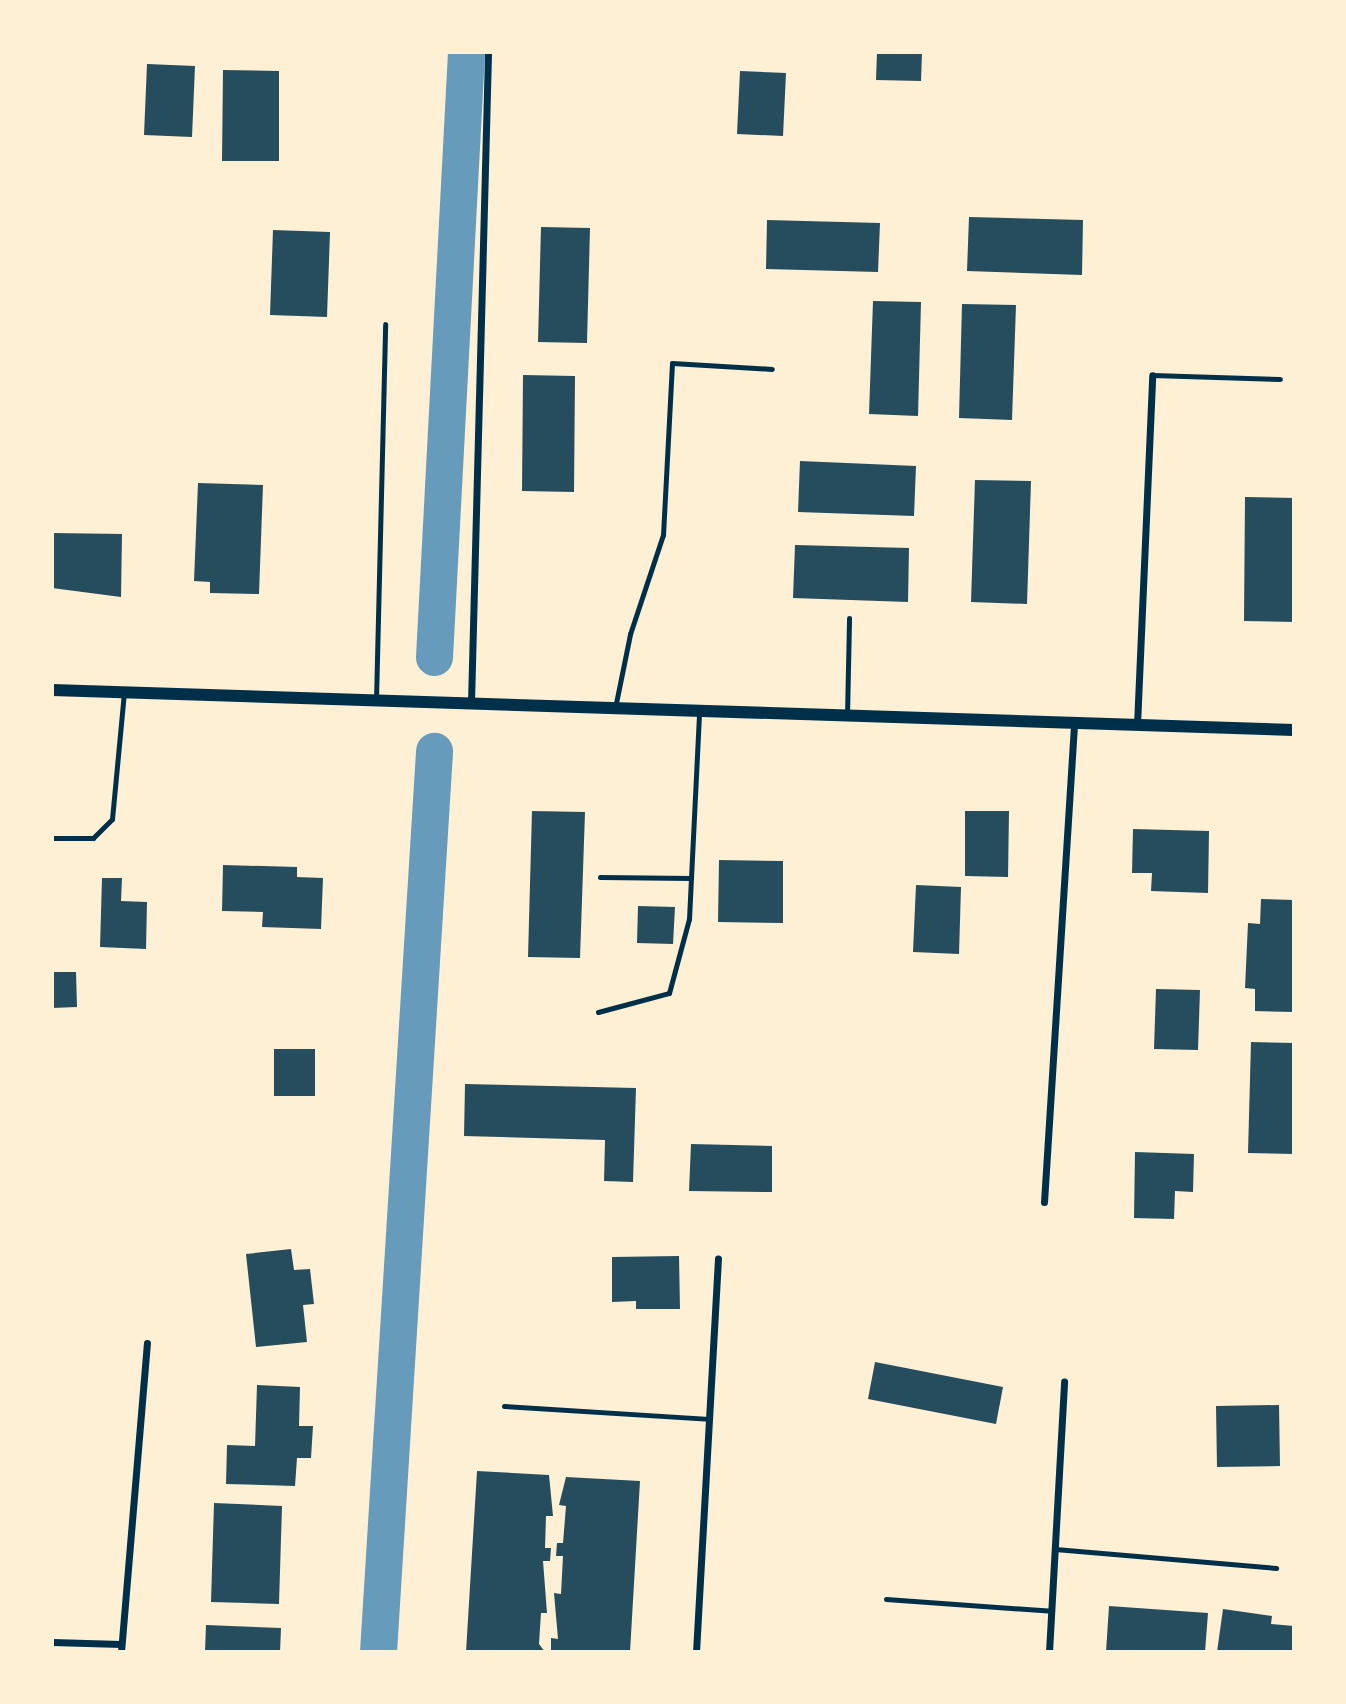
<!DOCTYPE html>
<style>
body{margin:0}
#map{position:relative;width:1346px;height:1704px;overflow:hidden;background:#fdf0d5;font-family:Karla,sans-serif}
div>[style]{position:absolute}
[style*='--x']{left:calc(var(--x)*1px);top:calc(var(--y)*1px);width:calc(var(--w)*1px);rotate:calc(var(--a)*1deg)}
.canal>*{height:37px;margin:-18.5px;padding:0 18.5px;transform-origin:18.5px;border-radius:18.5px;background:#669bbc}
.building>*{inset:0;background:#264d5e}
.service>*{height:5px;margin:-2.5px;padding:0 2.5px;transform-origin:2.5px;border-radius:2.5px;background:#003049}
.minor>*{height:7px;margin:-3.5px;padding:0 3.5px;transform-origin:3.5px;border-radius:3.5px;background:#003049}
.tertiary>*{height:12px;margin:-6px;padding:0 6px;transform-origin:6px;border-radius:6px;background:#003049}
span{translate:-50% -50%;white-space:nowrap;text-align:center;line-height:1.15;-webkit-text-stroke:6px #fdf0d5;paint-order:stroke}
.frame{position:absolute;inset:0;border:54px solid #fdf0d5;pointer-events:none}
</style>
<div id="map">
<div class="canal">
<div style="--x:434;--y:657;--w:606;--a:-86.97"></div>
<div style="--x:378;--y:1652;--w:903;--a:-86.44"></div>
</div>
<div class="building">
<div style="clip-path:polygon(877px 52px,922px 52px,921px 81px,876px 80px)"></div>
<div style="clip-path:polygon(147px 64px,195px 66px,192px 137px,144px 135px)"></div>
<div style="clip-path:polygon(223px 70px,279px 71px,279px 161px,222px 161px)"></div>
<div style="clip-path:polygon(740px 71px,786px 73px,783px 136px,737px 134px)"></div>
<div style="clip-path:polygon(969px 217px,1083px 220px,1082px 275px,967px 271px)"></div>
<div style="clip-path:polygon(767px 220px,880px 223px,878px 272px,766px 269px)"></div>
<div style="clip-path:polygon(541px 227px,590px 228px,587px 343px,538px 342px)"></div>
<div style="clip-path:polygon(273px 230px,330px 232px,327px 317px,270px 315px)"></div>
<div style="clip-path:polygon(873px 301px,921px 302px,918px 416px,869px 414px)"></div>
<div style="clip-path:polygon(962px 304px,1016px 305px,1012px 420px,959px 418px)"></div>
<div style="clip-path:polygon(523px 375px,575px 376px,574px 492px,522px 491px)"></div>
<div style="clip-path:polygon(800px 461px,916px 466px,914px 516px,798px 512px)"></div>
<div style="clip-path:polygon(975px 480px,1031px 481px,1027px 604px,971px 602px)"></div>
<div style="clip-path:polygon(198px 483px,263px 485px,259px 594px,210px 593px,210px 582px,194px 581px)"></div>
<div style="clip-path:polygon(1245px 497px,1294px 498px,1294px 622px,1244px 621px)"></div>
<div style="clip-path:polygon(52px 533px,122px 534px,121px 597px,52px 588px)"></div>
<div style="clip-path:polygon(795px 545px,909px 548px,908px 602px,793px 598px)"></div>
<div style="clip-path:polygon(532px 811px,585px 812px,580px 958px,528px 957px)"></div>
<div style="clip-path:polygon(965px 811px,1009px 811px,1008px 877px,965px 876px)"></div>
<div style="clip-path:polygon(1133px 829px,1209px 831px,1208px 893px,1151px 891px,1152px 873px,1132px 873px)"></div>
<div style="clip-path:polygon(719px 860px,783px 861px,783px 923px,718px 922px)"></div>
<div style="clip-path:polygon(223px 865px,297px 867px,297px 877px,323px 878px,321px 929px,262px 927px,263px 912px,222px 911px)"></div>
<div style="clip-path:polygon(102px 878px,122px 878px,121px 901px,147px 902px,146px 949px,100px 947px)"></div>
<div style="clip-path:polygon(916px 885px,961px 887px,959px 954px,913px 952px)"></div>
<div style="clip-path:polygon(1261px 899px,1294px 900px,1294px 1012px,1255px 1011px,1255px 989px,1245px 988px,1248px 923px,1260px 924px)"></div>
<div style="clip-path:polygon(638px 906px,675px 907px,673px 944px,637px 943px)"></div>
<div style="clip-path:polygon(52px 972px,76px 972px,77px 1007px,52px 1008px)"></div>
<div style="clip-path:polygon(1156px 989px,1200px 990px,1198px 1050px,1154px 1049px)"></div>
<div style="clip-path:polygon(1251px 1042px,1294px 1043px,1294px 1154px,1248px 1153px)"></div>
<div style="clip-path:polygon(274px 1049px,315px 1049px,315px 1096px,274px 1096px)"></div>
<div style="clip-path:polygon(465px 1084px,636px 1088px,633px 1182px,604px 1181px,605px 1140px,464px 1136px)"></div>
<div style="clip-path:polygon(691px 1144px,772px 1146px,772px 1192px,689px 1191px)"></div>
<div style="clip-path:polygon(1135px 1152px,1194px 1154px,1193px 1192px,1175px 1191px,1174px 1219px,1134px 1218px)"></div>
<div style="clip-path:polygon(291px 1249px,294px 1270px,310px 1269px,314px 1304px,303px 1305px,307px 1342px,256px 1347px,246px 1254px)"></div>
<div style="clip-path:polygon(679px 1256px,680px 1309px,636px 1309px,636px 1301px,612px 1302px,612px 1257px)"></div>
<div style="clip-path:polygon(875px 1362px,1003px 1387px,996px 1424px,868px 1399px)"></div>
<div style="clip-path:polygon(257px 1385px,300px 1387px,299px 1426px,313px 1426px,311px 1458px,297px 1458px,295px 1486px,226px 1484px,227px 1445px,255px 1446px)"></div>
<div style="clip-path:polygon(1279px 1405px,1280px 1466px,1217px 1467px,1216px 1406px)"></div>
<div style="clip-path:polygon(477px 1471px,549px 1475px,553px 1516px,546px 1516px,545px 1548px,551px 1548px,550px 1561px,543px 1561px,547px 1613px,541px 1613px,539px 1644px,545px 1652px,466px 1652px)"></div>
<div style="clip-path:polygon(566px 1477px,640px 1481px,630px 1652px,551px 1652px,551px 1638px,558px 1639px,554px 1593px,561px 1594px,563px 1556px,556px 1556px,557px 1543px,563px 1543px,566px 1506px,559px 1505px)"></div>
<div style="clip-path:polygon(214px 1503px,282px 1506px,279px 1604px,211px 1602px)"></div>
<div style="clip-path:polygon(1109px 1606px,1208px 1613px,1205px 1652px,1106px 1652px)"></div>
<div style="clip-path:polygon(1223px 1609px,1272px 1616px,1271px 1624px,1294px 1626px,1294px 1652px,1217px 1652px)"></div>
<div style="clip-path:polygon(206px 1625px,281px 1628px,280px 1652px,205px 1652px)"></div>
</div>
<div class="service">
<div style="--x:1152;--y:375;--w:128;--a:1.8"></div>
<div style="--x:376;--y:700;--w:376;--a:-88.6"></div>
<div style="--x:615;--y:708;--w:76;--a:-78.5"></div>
<div style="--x:630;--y:634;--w:104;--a:-71.6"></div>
<div style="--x:663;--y:535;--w:172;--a:-87"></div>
<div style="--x:672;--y:363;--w:100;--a:3.4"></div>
<div style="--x:847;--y:716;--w:98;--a:-88.8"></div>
<div style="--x:52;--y:838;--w:41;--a:0"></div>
<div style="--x:93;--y:838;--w:27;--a:-45"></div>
<div style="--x:112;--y:819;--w:128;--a:-84.6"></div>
<div style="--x:600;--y:877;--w:91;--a:0.6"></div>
<div style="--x:598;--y:1012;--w:73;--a:-15"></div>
<div style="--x:669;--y:993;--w:77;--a:-74.9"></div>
<div style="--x:689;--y:919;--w:208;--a:-87.2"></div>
<div style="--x:504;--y:1406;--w:205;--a:3.6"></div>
<div style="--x:1055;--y:1549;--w:222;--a:4.9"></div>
<div style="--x:886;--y:1599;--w:166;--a:4.1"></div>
</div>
<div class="minor">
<div style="--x:471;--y:703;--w:651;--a:-88.5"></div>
<div style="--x:1137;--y:725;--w:350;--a:-87.5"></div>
<div style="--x:1044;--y:1202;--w:480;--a:-86.4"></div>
<div style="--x:52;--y:1642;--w:69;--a:1.7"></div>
<div style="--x:121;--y:1652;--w:310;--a:-85.2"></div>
<div style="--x:696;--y:1652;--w:394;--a:-86.8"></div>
<div style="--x:1049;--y:1652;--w:271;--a:-86.8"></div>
</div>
<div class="tertiary">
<div style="--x:52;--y:690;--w:1243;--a:1.84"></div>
</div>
<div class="frame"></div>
</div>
